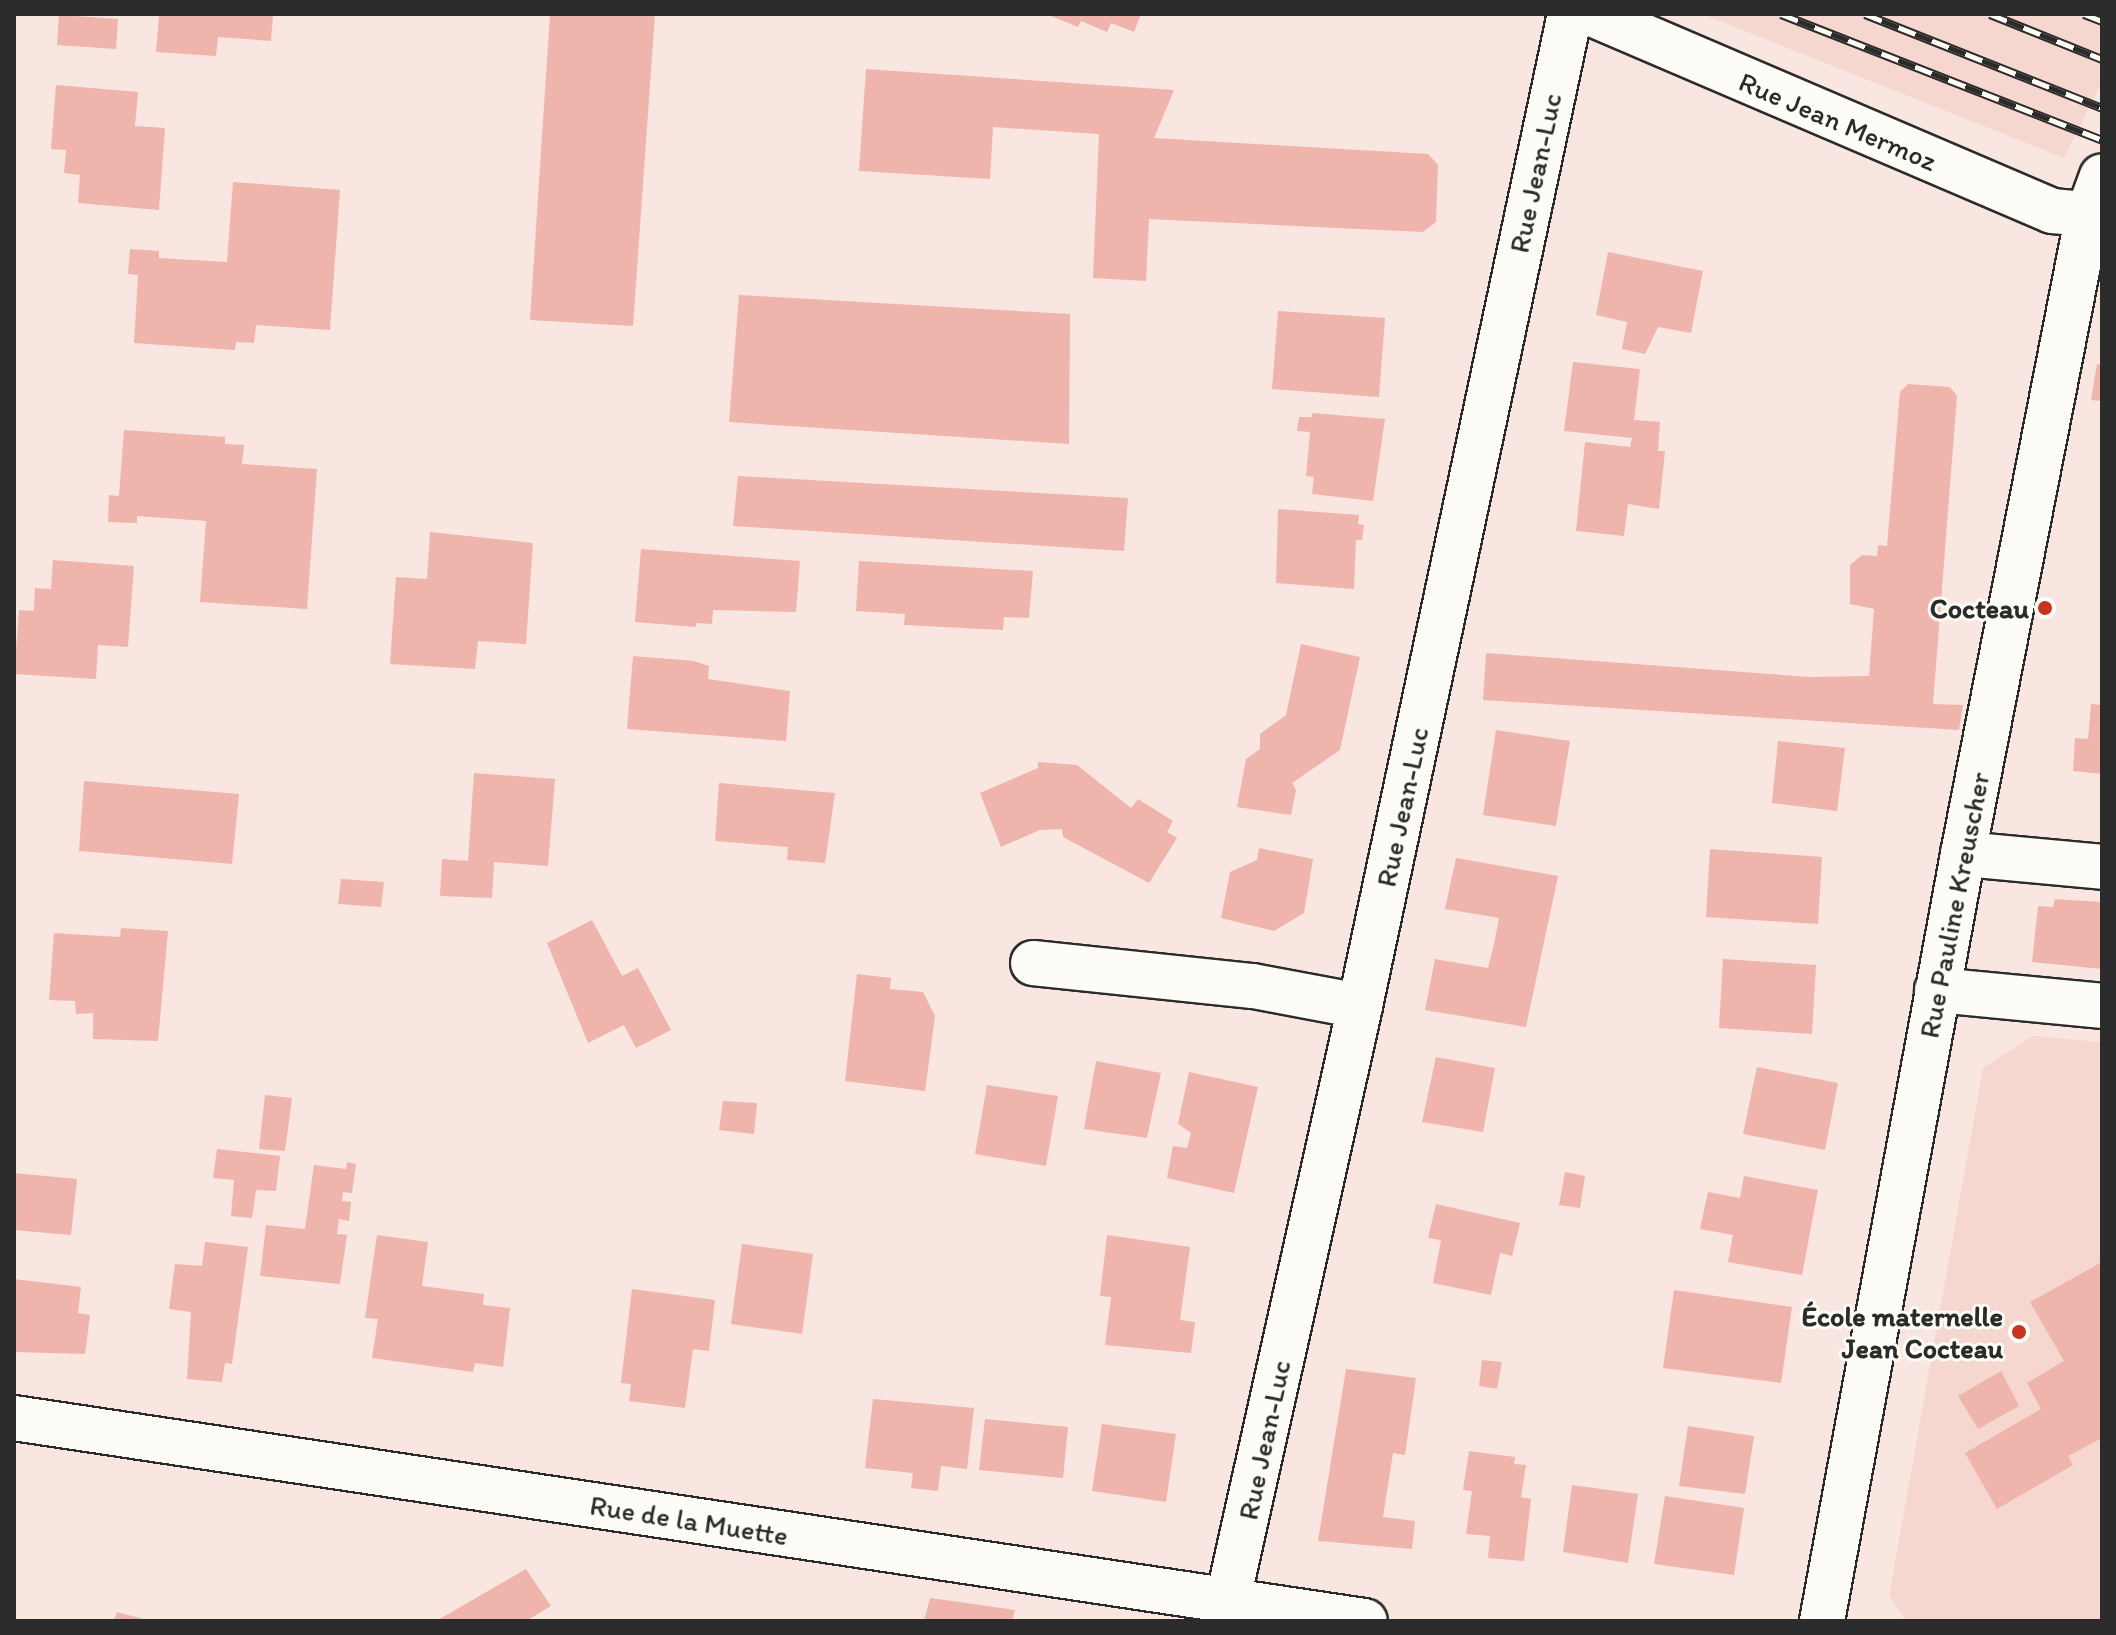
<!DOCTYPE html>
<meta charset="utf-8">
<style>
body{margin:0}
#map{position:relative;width:2116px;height:1635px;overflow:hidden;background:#f9e6e0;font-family:Itim,sans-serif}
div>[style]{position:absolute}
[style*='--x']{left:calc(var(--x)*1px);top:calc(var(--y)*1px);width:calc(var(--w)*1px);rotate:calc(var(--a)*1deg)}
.built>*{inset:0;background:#f6d7d0}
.building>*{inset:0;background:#efb4ac}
.roads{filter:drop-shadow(2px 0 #2b2b2b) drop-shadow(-2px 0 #2b2b2b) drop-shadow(0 2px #2b2b2b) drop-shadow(0 -2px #2b2b2b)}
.minor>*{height:44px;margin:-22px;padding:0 22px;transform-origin:22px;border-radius:22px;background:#fdfcf7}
.rail>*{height:9px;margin-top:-4.5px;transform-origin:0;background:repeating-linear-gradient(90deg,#fdfcf7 0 18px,#2b2b2b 0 36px);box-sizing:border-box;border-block:2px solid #2b2b2b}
.dots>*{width:22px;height:22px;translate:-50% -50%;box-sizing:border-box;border:4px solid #fdfcf7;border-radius:50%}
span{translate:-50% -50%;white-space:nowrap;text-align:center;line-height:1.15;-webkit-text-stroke:6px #fdfcf7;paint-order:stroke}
.street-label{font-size:28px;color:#2b2b2b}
.poi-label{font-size:28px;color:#2b2b2b;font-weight:700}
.right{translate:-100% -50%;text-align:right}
.frame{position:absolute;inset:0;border:16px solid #2b2b2b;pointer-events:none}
</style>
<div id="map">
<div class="built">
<div style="clip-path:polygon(1702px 14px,2102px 14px,2102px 82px,2064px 158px)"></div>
<div style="clip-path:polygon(2033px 1036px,2102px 1042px,2102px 1621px,1907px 1621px,1889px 1596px,1983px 1068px)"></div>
</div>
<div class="building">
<div style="clip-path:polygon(176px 14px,273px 14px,271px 41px,218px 37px,216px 56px,156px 52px,159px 16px)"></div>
<div style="clip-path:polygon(550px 14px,655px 14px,633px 326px,530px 320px)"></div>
<div style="clip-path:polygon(1046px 14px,1141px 14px,1134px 32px,1111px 23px,1107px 32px,1081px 21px,1078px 27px)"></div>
<div style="clip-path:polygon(59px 15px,118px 19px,116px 49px,57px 45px)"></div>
<div style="clip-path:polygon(866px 69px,1174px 90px,1154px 138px,1428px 154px,1438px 165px,1436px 222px,1423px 232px,1149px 219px,1146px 281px,1093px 278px,1099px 134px,993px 127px,990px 179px,859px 171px)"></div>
<div style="clip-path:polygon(56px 85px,138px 92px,135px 126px,165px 128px,159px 210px,78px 203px,80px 175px,64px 173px,66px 150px,51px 149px)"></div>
<div style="clip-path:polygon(233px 182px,340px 190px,330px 330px,256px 325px,254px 343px,236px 342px,235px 350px,134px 343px,138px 275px,128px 274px,130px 249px,159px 251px,159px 258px,227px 262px)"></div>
<div style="clip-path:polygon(1608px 252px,1703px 271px,1691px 333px,1658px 327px,1645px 354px,1622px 349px,1627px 322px,1596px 315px)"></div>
<div style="clip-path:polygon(739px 295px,1070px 314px,1069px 444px,729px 422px)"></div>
<div style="clip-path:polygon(1278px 311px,1385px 318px,1379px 397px,1272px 389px)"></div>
<div style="clip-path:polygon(1573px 362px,1640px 369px,1634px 420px,1660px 422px,1658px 451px,1665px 451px,1659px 509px,1628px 504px,1624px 536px,1576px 531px,1585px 442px,1630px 447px,1632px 438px,1564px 431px)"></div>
<div style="clip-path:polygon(2097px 364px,2102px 365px,2102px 401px,2091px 400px)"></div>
<div style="clip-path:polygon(1908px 384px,1950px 387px,1957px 396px,1933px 704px,1963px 705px,1959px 730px,1483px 700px,1486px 653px,1810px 677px,1869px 676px,1874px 609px,1850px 604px,1850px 565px,1862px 555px,1877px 556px,1878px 545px,1887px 546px,1900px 392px)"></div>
<div style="clip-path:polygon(1312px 413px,1385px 419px,1373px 501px,1312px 494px,1314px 477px,1306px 476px,1310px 432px,1297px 431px,1299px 417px,1312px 417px)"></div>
<div style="clip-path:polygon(124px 430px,225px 437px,225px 444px,244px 445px,242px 464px,317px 469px,307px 609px,200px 602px,206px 521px,137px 516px,137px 523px,108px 522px,109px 495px,119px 496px)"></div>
<div style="clip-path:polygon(738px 476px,1128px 498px,1124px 551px,733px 526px)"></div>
<div style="clip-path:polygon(1278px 509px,1359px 515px,1358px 524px,1364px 525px,1362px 540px,1356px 540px,1354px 589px,1276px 583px)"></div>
<div style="clip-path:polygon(430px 532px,533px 543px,526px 644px,478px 641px,475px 669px,390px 664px,396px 577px,427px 579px)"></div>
<div style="clip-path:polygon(641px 549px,800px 561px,796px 612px,713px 610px,712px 624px,696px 623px,696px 627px,635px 622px)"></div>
<div style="clip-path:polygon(53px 560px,134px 566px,128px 647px,98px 645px,96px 679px,14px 674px,19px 610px,34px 611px,35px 588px,51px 589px)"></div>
<div style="clip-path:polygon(859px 561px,1033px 571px,1029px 618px,1004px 617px,1003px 630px,904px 625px,905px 614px,856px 611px)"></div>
<div style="clip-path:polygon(1301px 644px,1360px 657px,1340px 750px,1292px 783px,1296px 790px,1291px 815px,1237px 807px,1246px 759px,1260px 749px,1260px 734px,1286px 715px)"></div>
<div style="clip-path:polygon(633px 656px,694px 661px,709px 666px,708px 679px,790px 691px,786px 741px,627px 729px)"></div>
<div style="clip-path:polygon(2091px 704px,2102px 705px,2102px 774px,2073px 771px,2075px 738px,2088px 739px)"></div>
<div style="clip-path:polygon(1496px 730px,1570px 741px,1556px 826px,1483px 815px)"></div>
<div style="clip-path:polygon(1778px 741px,1845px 748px,1837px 811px,1772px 803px)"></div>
<div style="clip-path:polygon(1038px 762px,1077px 765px,1131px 808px,1138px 799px,1173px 821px,1167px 832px,1177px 838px,1149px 883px,1063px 837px,1062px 829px,1040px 830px,1001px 847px,980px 793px,1038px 768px)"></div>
<div style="clip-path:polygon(474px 773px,555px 779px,548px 866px,494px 862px,492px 898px,440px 896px,442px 859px,468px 861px)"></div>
<div style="clip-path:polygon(84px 781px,239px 794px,232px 864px,79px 851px)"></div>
<div style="clip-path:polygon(719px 783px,835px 793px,825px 863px,787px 860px,788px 847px,715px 841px)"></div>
<div style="clip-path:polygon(1259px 848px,1313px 859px,1304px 913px,1274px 931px,1221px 918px,1230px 872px,1257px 860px)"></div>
<div style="clip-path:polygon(1710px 849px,1822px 857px,1818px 924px,1706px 917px)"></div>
<div style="clip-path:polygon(1456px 858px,1558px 876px,1526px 1027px,1425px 1010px,1435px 959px,1488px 968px,1494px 944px,1499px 918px,1445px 909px)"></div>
<div style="clip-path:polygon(341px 879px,384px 882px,381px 907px,338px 904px)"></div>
<div style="clip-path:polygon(2055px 899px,2101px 902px,2102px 969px,2032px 962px,2038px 906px,2053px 907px)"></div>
<div style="clip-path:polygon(592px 920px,622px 976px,638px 968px,671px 1030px,636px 1048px,624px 1025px,588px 1043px,547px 943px)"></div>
<div style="clip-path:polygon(121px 928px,168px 931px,158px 1041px,93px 1039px,93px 1013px,76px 1014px,75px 1001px,49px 1000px,54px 933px,120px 937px)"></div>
<div style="clip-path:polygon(1723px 959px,1816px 965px,1812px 1034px,1719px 1028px)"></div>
<div style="clip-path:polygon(857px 974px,891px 978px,890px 989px,923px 992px,935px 1016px,925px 1091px,845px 1081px)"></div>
<div style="clip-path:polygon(1436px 1057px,1495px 1068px,1483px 1132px,1422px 1122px)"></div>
<div style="clip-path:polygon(1096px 1061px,1161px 1073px,1147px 1138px,1084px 1129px)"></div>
<div style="clip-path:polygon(1757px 1067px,1838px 1083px,1825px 1150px,1743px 1134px)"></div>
<div style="clip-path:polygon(1189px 1072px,1258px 1087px,1234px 1193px,1167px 1178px,1173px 1146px,1187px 1148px,1191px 1133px,1178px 1124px)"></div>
<div style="clip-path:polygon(987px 1085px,1058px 1096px,1046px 1166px,975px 1154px)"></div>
<div style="clip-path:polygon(265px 1095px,292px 1098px,285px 1151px,259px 1149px)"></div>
<div style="clip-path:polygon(723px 1101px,757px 1103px,754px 1134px,719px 1130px)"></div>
<div style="clip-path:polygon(217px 1149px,280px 1156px,276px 1191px,256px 1190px,252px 1218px,231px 1216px,234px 1180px,213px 1178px)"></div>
<div style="clip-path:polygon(347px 1162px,356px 1164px,352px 1193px,343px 1192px,342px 1201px,351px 1202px,349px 1221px,339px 1219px,337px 1234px,347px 1235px,340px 1284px,260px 1276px,266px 1225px,305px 1229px,314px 1165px,346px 1169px)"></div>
<div style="clip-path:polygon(1565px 1172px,1585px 1176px,1580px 1208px,1559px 1205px)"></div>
<div style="clip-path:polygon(14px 1173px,77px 1179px,71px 1235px,14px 1230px)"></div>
<div style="clip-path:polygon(1744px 1176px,1818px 1190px,1802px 1275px,1728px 1262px,1733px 1235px,1700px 1229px,1708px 1192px,1740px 1198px)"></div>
<div style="clip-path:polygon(1436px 1204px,1520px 1223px,1512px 1256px,1500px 1253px,1491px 1295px,1433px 1283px,1441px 1240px,1428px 1238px)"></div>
<div style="clip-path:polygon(377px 1235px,428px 1242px,422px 1286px,484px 1294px,483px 1305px,510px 1308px,503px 1367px,475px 1363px,473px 1372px,372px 1358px,378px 1319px,365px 1318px)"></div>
<div style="clip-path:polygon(1107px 1235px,1190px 1247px,1180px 1320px,1195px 1322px,1191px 1353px,1105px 1345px,1111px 1297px,1100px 1296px)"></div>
<div style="clip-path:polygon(205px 1242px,248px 1247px,232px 1364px,225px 1363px,222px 1382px,187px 1379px,191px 1312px,169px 1309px,175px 1264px,202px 1266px)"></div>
<div style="clip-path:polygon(742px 1244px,813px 1254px,802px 1334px,731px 1324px)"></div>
<div style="clip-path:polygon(2102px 1262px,2102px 1438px,2068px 1456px,2073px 1465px,1997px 1509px,1965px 1453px,2041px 1409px,2027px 1383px,2064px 1361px,2030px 1302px)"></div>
<div style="clip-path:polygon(14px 1279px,81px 1287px,78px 1313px,90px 1315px,85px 1354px,14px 1352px)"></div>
<div style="clip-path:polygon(632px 1289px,715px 1300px,709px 1351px,693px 1349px,685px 1408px,629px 1401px,631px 1384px,621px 1383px)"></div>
<div style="clip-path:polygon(1674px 1290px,1792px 1307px,1781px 1383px,1663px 1368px)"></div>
<div style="clip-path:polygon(1482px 1360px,1502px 1362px,1497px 1389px,1479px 1386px)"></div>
<div style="clip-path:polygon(1346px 1369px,1416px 1378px,1405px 1455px,1393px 1453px,1383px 1517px,1415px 1521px,1412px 1549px,1318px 1541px)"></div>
<div style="clip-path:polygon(2001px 1371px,2019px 1406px,1978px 1429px,1958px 1396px)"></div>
<div style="clip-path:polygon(873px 1399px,974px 1408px,967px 1469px,941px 1466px,938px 1491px,911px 1488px,913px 1473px,865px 1468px)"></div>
<div style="clip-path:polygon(985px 1419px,1068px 1427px,1063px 1478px,979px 1470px)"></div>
<div style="clip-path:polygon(1102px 1424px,1176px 1434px,1166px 1502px,1092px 1491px)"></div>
<div style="clip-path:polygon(1688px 1426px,1754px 1436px,1745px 1494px,1679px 1486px)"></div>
<div style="clip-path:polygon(1469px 1451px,1515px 1457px,1514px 1464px,1526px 1465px,1521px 1497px,1531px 1499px,1524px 1561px,1488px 1558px,1490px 1536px,1466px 1534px,1472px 1491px,1463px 1490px)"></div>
<div style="clip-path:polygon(1572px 1485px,1638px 1494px,1628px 1563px,1563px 1552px)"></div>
<div style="clip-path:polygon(1665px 1496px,1744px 1508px,1734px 1575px,1654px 1564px)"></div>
<div style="clip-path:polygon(526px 1569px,551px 1606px,526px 1621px,436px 1621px)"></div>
<div style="clip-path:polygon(930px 1598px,974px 1604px,1015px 1610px,1012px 1621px,924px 1621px)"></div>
<div style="clip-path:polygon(117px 1612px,147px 1620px,147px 1621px,114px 1621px)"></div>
</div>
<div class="roads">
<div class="minor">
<div style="--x:1592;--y:14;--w:500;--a:23.18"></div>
<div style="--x:2052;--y:211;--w:36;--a:5"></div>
<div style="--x:1963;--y:854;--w:140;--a:5.3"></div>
<div style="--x:1033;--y:963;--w:221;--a:6"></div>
<div style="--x:1253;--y:986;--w:109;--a:10.6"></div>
<div style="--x:1937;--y:990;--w:166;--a:5.5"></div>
<div style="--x:14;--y:1418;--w:1366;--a:8.55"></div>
<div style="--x:1228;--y:1599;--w:608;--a:-77.45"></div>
<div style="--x:1360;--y:1006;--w:1014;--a:-78.05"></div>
<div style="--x:1822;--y:1621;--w:780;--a:-79.58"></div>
<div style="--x:1963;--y:854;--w:652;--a:-78.95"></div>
<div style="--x:2088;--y:214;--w:40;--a:-69.8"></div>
</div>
</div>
<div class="rail">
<div style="--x:1781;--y:14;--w:345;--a:21.4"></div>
<div style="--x:1865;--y:14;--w:255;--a:21.6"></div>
<div style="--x:1990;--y:14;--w:121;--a:21.9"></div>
<div style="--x:2084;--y:14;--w:19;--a:21"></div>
</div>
<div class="dots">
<div style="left:2045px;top:608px;background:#c8321e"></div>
<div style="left:2019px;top:1332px;background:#c8321e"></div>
</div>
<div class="street-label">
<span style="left:1838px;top:121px;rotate:23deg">Rue Jean Mermoz</span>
<span style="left:1535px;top:173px;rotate:-78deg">Rue Jean-Luc</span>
<span style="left:1402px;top:807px;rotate:-78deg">Rue Jean-Luc</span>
<span style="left:1954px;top:905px;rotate:-79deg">Rue Pauline Kreuscher</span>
<span style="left:1264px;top:1440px;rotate:-78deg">Rue Jean-Luc</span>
<span style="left:689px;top:1520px;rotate:9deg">Rue de la Muette</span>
</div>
<div class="poi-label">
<span class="right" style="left:2029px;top:608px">Cocteau</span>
<span class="right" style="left:2003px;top:1332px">École maternelle<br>Jean Cocteau</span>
</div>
<div class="frame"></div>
</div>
